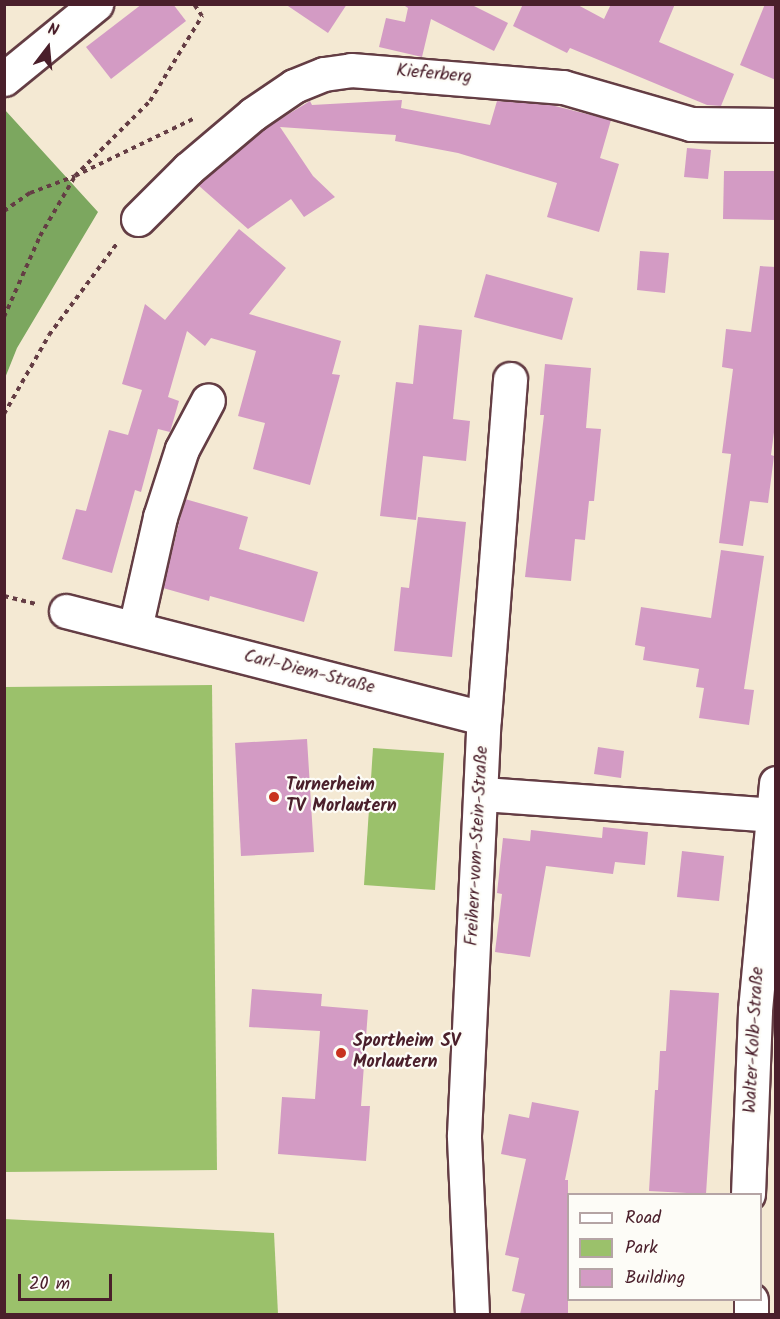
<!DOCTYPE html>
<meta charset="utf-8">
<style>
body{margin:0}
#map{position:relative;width:780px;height:1319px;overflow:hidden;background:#f4e9d3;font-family:Kalam,sans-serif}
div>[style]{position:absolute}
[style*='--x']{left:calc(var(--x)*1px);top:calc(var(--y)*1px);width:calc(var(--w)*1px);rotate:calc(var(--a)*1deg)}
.green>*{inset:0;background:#9bc16b}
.forest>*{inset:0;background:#7ca75f}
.building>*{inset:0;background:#d39bc4}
.path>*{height:4px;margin-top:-2px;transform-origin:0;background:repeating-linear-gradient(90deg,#643d44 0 4.5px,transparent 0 9px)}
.roads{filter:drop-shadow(2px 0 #643d44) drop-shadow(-2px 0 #643d44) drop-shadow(0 2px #643d44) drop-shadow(0 -2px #643d44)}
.street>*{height:33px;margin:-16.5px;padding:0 16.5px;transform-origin:16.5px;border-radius:16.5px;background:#fff}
.secondary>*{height:33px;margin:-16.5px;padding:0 16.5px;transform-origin:16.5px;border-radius:16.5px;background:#fff}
.dots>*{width:16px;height:16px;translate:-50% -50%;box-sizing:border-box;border:3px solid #fdfcf7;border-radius:50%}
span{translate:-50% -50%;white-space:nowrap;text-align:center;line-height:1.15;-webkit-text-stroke:4.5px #fdfcf7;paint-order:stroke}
.street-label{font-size:18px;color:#4a1f2b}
.poi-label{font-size:18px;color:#4a1f2b;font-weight:700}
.left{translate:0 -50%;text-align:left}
.frame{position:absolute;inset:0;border:6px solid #4a1f2b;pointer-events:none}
.legend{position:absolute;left:567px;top:1193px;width:195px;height:108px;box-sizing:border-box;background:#fdfcf7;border:2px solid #b5a4a5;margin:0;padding:8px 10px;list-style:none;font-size:18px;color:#4a1f2b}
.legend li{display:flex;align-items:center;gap:12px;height:30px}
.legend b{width:30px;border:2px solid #b5a4a5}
.north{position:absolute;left:18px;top:18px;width:60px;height:60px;-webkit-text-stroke:4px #fdfcf7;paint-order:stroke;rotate:16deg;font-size:16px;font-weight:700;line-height:24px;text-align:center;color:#4a1f2b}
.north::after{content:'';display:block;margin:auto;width:21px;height:27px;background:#4a1f2b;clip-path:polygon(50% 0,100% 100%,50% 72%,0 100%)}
.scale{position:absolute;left:18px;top:1274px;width:94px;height:27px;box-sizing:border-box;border:3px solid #4a1f2b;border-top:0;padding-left:8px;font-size:18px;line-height:21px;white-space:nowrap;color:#4a1f2b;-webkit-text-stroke:4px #fdfcf7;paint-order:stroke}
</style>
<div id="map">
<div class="green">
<div style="clip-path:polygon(212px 685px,217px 1170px,5px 1172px,5px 687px)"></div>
<div style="clip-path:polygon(373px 748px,444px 753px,435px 890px,364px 885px)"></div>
<div style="clip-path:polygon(4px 1219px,274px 1233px,278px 1314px,5px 1314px)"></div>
</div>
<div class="forest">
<div style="clip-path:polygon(5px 110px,98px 212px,17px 348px,5px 378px)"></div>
</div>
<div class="building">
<div style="clip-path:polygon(142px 4px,173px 4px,186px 21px,111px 79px,86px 47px)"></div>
<div style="clip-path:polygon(285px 4px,347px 4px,328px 33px)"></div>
<div style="clip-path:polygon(402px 4px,470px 4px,508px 23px,494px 51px,431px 19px,422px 57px,379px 47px,386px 18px,405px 22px,408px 8px)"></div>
<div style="clip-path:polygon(523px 4px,576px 4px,604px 19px,611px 4px,675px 4px,659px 42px,734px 74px,721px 106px,707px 105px,570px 48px,567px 53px,513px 26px)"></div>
<div style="clip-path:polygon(765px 4px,776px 4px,776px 80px,740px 65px)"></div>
<div style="clip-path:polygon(402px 100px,401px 108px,490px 125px,497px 101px,551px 105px,611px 120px,600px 158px,619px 164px,599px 232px,547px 217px,557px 183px,458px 153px,395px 141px,396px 135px,280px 127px,313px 176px,335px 197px,304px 217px,291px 199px,248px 229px,198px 185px,264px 129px,310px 101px,312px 105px)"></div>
<div style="clip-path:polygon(687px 148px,711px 150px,708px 179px,684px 177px)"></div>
<div style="clip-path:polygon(724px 171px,776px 171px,776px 220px,723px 219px)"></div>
<div style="clip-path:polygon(239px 229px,286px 268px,249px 314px,341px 341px,332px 374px,340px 375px,310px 485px,253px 469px,265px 423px,238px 416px,256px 351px,211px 338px,205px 346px,187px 331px,168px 397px,179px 401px,170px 432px,158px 429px,141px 492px,135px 490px,112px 573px,62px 559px,76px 509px,86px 511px,109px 430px,128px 435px,142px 390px,122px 384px,145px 304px,165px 320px)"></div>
<div style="clip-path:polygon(640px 251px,669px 253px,665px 293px,637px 290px)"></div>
<div style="clip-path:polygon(760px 266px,776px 267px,776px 417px,771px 455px,774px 456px,768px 503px,750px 501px,743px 546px,719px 543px,731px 454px,722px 453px,733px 369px,722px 367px,726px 329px,751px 332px)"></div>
<div style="clip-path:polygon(486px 274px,573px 298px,562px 340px,474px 317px)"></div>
<div style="clip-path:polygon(419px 325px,462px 330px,453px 419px,470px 421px,466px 461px,423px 456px,416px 520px,380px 516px,396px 382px,413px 384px)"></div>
<div style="clip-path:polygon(545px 364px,591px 368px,586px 428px,601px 429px,594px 501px,589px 501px,585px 540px,575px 539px,571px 581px,525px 577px,544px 415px,540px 415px)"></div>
<div style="clip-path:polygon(185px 499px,248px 517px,239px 549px,318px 572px,304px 622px,210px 596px,209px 601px,163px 588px)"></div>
<div style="clip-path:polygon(418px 517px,466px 522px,452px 657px,394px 651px,401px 587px,409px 588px)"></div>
<div style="clip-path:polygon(721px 550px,764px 556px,744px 689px,754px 690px,749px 725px,699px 718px,704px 688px,696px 687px,699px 669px,643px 660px,645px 647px,635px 645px,641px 607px,711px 618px)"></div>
<div style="clip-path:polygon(307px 739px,314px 852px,241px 856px,235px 743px)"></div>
<div style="clip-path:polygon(598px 747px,624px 751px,621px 778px,594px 774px)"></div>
<div style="clip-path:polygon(603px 827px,648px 832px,645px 865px,615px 862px,613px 874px,546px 866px,530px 957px,495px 952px,502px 894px,497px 893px,503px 838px,530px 841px,531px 830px,602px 838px)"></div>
<div style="clip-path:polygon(682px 851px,724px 856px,719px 901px,677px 897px)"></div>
<div style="clip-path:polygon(252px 989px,322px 994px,321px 1006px,368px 1010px,361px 1106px,370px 1106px,366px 1161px,278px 1154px,282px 1097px,315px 1099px,320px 1031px,249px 1027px)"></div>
<div style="clip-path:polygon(670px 990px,719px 993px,706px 1194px,649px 1191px,655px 1090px,658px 1090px,660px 1051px,666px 1051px)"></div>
<div style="clip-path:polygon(532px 1102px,579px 1111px,565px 1180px,568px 1180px,568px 1314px,520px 1314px,525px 1294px,512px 1291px,519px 1258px,505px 1255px,526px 1159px,501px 1154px,509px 1114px,529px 1118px)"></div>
</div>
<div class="path">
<div style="--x:4;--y:211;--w:32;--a:-35"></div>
<div style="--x:30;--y:193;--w:48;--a:-20.7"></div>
<div style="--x:75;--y:176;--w:131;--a:-25.8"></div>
<div style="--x:4;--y:317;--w:89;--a:-66"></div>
<div style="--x:40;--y:236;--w:69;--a:-59.7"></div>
<div style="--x:75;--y:176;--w:106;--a:-45"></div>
<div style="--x:150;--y:101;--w:100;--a:-58.5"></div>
<div style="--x:202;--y:16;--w:14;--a:-124"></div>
<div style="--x:4;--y:414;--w:91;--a:-60.3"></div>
<div style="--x:49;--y:335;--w:116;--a:-53.4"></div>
<div style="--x:4;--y:596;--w:33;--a:14"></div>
</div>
<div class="roads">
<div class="street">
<div style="--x:138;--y:219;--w:71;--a:-45"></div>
<div style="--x:188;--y:169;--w:85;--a:-40.2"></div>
<div style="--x:253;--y:114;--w:50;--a:-34.3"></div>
<div style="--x:294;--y:86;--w:32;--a:-22"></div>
<div style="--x:324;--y:74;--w:27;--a:-8"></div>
<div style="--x:351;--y:70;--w:213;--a:4.6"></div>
<div style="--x:563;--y:87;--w:133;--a:16.1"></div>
<div style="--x:691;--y:124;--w:85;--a:0.7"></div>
<div style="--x:66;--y:611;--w:431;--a:14.4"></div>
<div style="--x:135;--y:628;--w:114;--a:-77.3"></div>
<div style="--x:160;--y:517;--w:71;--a:-72.1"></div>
<div style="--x:182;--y:449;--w:55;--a:-62"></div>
<div style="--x:482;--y:794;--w:291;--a:4.1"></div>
<div style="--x:748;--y:1194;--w:184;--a:-87.8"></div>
<div style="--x:755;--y:1010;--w:228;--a:-84.7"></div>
<div style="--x:751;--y:1300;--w:14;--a:90"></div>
<div style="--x:472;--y:1314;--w:179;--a:-92.6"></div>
<div style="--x:464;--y:1135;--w:417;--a:-87.3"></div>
<div style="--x:484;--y:718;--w:340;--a:-85.6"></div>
</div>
<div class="secondary">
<div style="--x:4;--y:79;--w:119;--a:-39.2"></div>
</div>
</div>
<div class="dots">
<div style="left:274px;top:797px;background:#c8321e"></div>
<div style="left:341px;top:1053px;background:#c8321e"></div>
</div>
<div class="street-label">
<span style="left:434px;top:75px;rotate:5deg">Kieferberg</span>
<span style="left:309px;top:673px;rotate:14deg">Carl-Diem-Straße</span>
<span style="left:478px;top:846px;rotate:-87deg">Freiherr-vom-Stein-Straße</span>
<span style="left:755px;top:1040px;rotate:-87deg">Walter-Kolb-Straße</span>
</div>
<div class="poi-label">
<span class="left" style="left:286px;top:797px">Turnerheim<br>TV Morlautern</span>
<span class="left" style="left:353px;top:1053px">Sportheim SV<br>Morlautern</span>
</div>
<div class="frame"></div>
<ul class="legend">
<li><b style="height:8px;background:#fff"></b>Road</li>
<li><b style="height:16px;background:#9bc16b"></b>Park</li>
<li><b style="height:16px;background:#d39bc4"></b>Building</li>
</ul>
<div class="north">N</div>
<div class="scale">20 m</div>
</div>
